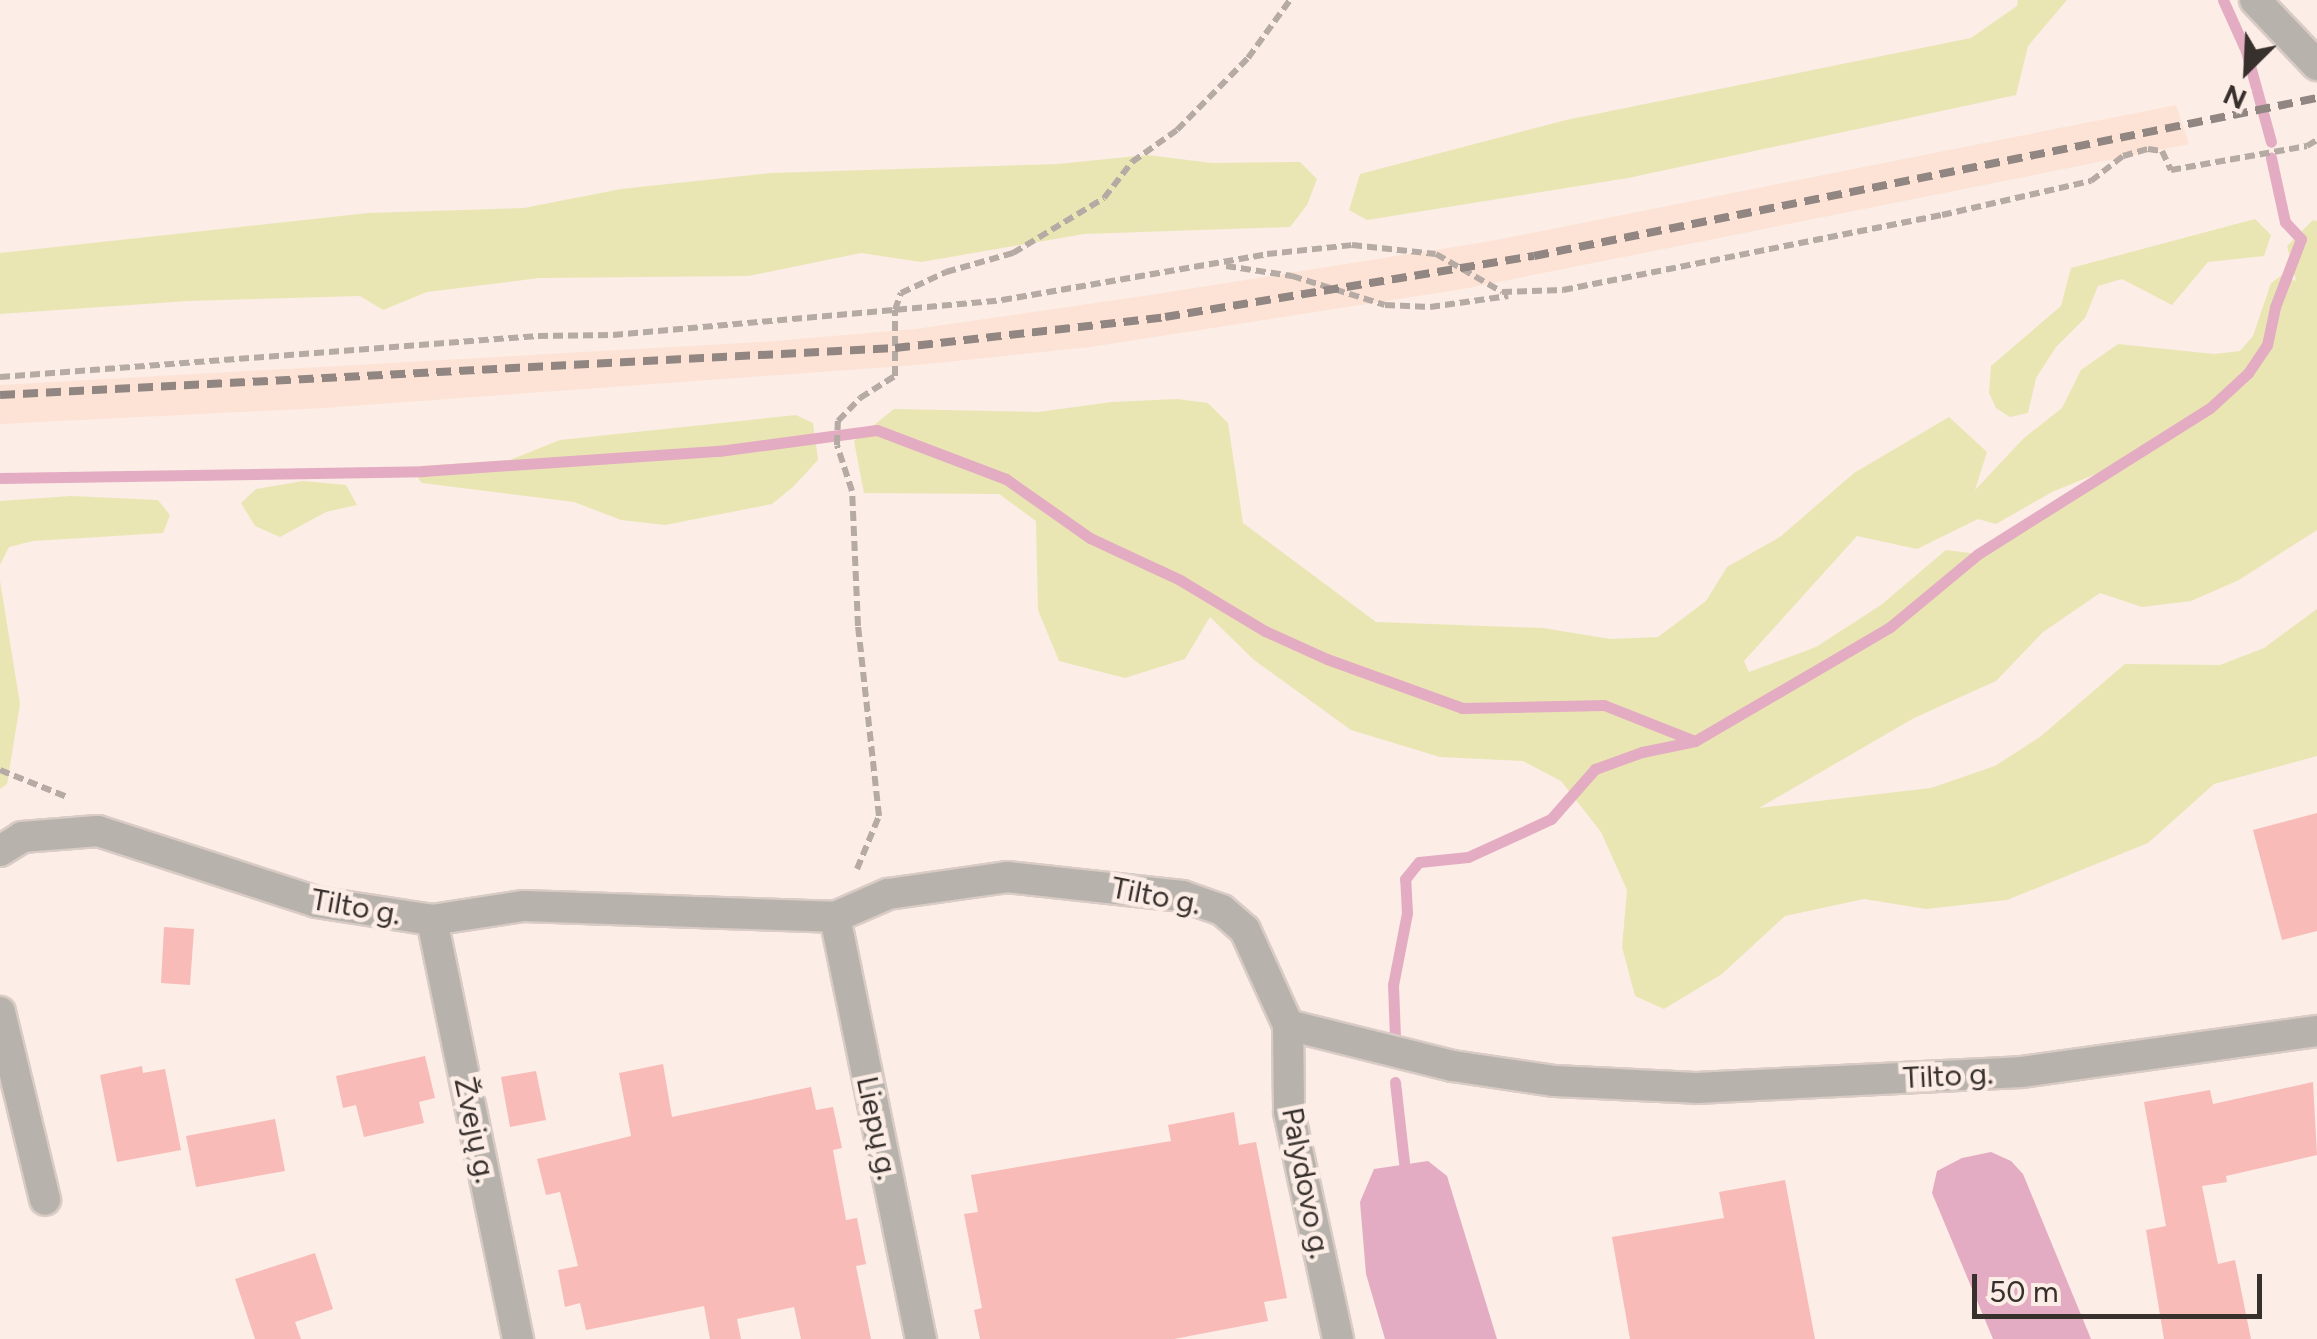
<!DOCTYPE html>
<meta charset="utf-8">
<style>
body{margin:0}
#map{position:relative;width:2317px;height:1339px;overflow:hidden;background:#fcede6;font-family:Figtree,sans-serif}
div>[style]{position:absolute}
[style*='--x']{left:calc(var(--x)*1px);top:calc(var(--y)*1px);width:calc(var(--w)*1px);rotate:calc(var(--a)*1deg)}
.built>*{inset:0;background:#fde3d5}
.green>*{inset:0;background:#e9e6b4}
.water>*{inset:0;background:#e4acc2}
.stream>*{height:11px;margin:-5.5px;padding:0 5.5px;transform-origin:5.5px;border-radius:5.5px;background:#e4acc2}
.building>*{inset:0;background:#f8bbb8}
.path>*{height:6px;margin-top:-3px;transform-origin:0;background:repeating-linear-gradient(90deg,#b6aaa4 0 10px,transparent 0 15px)}
.roads{filter:drop-shadow(2px 0 #d9cbc5) drop-shadow(-2px 0 #d9cbc5) drop-shadow(0 2px #d9cbc5) drop-shadow(0 -2px #d9cbc5)}
.minor>*{height:30px;margin:-15px;padding:0 15px;transform-origin:15px;border-radius:15px;background:#b7b2ab}
.rail>*{height:8px;margin-top:-4px;transform-origin:0;background:repeating-linear-gradient(90deg,#918681 0 15px,transparent 0 23px)}
span{translate:-50% -50%;white-space:nowrap;text-align:center;line-height:1.15;-webkit-text-stroke:9px #fcede6;paint-order:stroke}
.street-label{font-size:30px;color:#37302d}
.north{position:absolute;left:2197px;top:20px;width:100px;height:100px;-webkit-text-stroke:8px #fcede6;paint-order:stroke;rotate:204deg;font-size:28px;font-weight:700;line-height:40px;text-align:center;color:#37302d}
.north::after{content:'';display:block;margin:auto;width:35px;height:45px;background:#37302d;clip-path:polygon(50% 0,100% 100%,50% 72%,0 100%)}
.scale{position:absolute;left:1972px;top:1274px;width:290px;height:45px;box-sizing:border-box;border:5px solid #37302d;border-top:0;padding-left:12px;font-size:30px;line-height:35px;white-space:nowrap;color:#37302d;-webkit-text-stroke:8px #fcede6;paint-order:stroke}
</style>
<div id="map">
<div class="built">
<div style="clip-path:polygon(2176px 105px,2189px 144px,1463px 289px,1090px 347px,917px 365px,323px 408px,0 424px,0 385px,761px 342px,916px 329px,1150px 295px,1491px 241px)"></div>
</div>
<div class="green">
<div style="clip-path:polygon(2018px 0,2067px 0,2028px 46px,2016px 95px,1628px 178px,1367px 220px,1349px 210px,1360px 174px,1566px 120px,1971px 38px,2017px 6px)"></div>
<div style="clip-path:polygon(1147px 155px,1212px 163px,1300px 162px,1317px 179px,1307px 205px,1290px 227px,1084px 234px,921px 262px,861px 253px,748px 276px,539px 278px,427px 292px,383px 310px,360px 296px,188px 301px,0 314px,0 253px,368px 213px,524px 208px,621px 189px,771px 173px,1058px 164px)"></div>
<div style="clip-path:polygon(2255px 219px,2271px 235px,2264px 256px,2208px 262px,2172px 305px,2122px 279px,2098px 286px,2085px 318px,2056px 347px,2036px 378px,2028px 413px,2010px 417px,1996px 408px,1989px 393px,1991px 366px,2061px 306px,2071px 268px)"></div>
<div style="clip-path:polygon(evenodd,2313px 220px,2317px 221px,2317px 530px,2239px 580px,2191px 601px,2142px 607px,2100px 593px,2043px 632px,1996px 681px,1914px 718px,1759px 808px,1931px 788px,1995px 766px,2040px 737px,2125px 664px,2220px 665px,2264px 648px,2317px 609px,2317px 756px,2214px 784px,2148px 843px,2007px 900px,1926px 909px,1864px 899px,1785px 916px,1722px 974px,1664px 1009px,1635px 996px,1622px 947px,1627px 890px,1601px 832px,1561px 781px,1523px 761px,1440px 757px,1351px 730px,1254px 660px,1210px 617px,1185px 659px,1125px 678px,1059px 661px,1038px 610px,1036px 521px,999px 494px,864px 493px,854px 441px,894px 409px,1038px 412px,1112px 402px,1177px 399px,1208px 403px,1228px 423px,1243px 523px,1376px 622px,1543px 628px,1610px 639px,1658px 637px,1706px 601px,1727px 567px,1780px 537px,1854px 473px,1949px 417px,1987px 452px,1975px 490px,2024px 438px,2062px 408px,2081px 370px,2118px 344px,2214px 354px,2240px 351px,2253px 336px,2271px 283px,2282px 275px,2296px 281px,2287px 246px,2313px 220px,2123px 463px,1978px 554px,1946px 550px,1881px 605px,1816px 647px,1749px 672px,1744px 661px,1857px 536px,1917px 549px,1978px 519px,1996px 524px,2052px 492px,2123px 463px)"></div>
<div style="clip-path:polygon(796px 415px,813px 423px,818px 460px,793px 487px,772px 504px,665px 525px,621px 520px,574px 502px,422px 483px,418px 478px,421px 466px,510px 460px,560px 440px)"></div>
<div style="clip-path:polygon(303px 481px,346px 485px,357px 505px,326px 512px,280px 537px,255px 526px,241px 503px,256px 489px)"></div>
<div style="clip-path:polygon(71px 496px,158px 500px,170px 515px,163px 533px,33px 541px,9px 547px,0 565px,0 501px)"></div>
<div style="clip-path:polygon(0 581px,20px 704px,7px 784px,0 789px)"></div>
</div>
<div class="water">
<div style="clip-path:polygon(1991px 1152px,2011px 1161px,2023px 1174px,2091px 1339px,1993px 1339px,1932px 1193px,1937px 1171px,1962px 1158px)"></div>
<div style="clip-path:polygon(1428px 1161px,1447px 1176px,1497px 1339px,1385px 1339px,1366px 1274px,1360px 1202px,1374px 1169px)"></div>
</div>
<div class="stream">
<div style="--x:2223;--y:0;--w:56;--a:65.7"></div>
<div style="--x:2246;--y:51;--w:94;--a:74.6"></div>
<div style="--x:0;--y:478;--w:423;--a:-0.9"></div>
<div style="--x:423;--y:471;--w:297;--a:-3.9"></div>
<div style="--x:719;--y:451;--w:159;--a:-7.6"></div>
<div style="--x:877;--y:430;--w:138;--a:20.8"></div>
<div style="--x:1006;--y:479;--w:103;--a:35.1"></div>
<div style="--x:1090;--y:538;--w:99;--a:25"></div>
<div style="--x:1180;--y:580;--w:99;--a:31"></div>
<div style="--x:1265;--y:631;--w:68;--a:24.3"></div>
<div style="--x:1327;--y:659;--w:144;--a:19.9"></div>
<div style="--x:1462;--y:708;--w:142;--a:-1.2"></div>
<div style="--x:1604;--y:705;--w:98;--a:21.6"></div>
<div style="--x:1395;--y:1037;--w:52;--a:-92.2"></div>
<div style="--x:1393;--y:985;--w:73;--a:-79"></div>
<div style="--x:1407;--y:913;--w:34;--a:-93"></div>
<div style="--x:1405;--y:879;--w:22;--a:-51"></div>
<div style="--x:1419;--y:862;--w:49;--a:-5.8"></div>
<div style="--x:1468;--y:857;--w:91;--a:-24.6"></div>
<div style="--x:1551;--y:819;--w:67;--a:-48.7"></div>
<div style="--x:1595;--y:769;--w:50;--a:-19.9"></div>
<div style="--x:1642;--y:752;--w:54;--a:-11.7"></div>
<div style="--x:1695;--y:741;--w:226;--a:-30.3"></div>
<div style="--x:1890;--y:627;--w:114;--a:-39.7"></div>
<div style="--x:1978;--y:554;--w:274;--a:-32.2"></div>
<div style="--x:2210;--y:408;--w:52;--a:-42.6"></div>
<div style="--x:2248;--y:373;--w:34;--a:-56"></div>
<div style="--x:2267;--y:345;--w:39;--a:-78"></div>
<div style="--x:2275;--y:307;--w:73;--a:-69.1"></div>
<div style="--x:2301;--y:239;--w:23;--a:-133"></div>
<div style="--x:2285;--y:222;--w:66;--a:-102.3"></div>
<div style="--x:1395;--y:1082;--w:81;--a:83.6"></div>
</div>
<div class="building">
<div style="clip-path:polygon(2317px 813px,2317px 931px,2282px 940px,2253px 830px)"></div>
<div style="clip-path:polygon(164px 927px,194px 929px,190px 985px,161px 983px)"></div>
<div style="clip-path:polygon(425px 1056px,435px 1098px,419px 1102px,424px 1123px,364px 1137px,356px 1105px,343px 1108px,336px 1076px)"></div>
<div style="clip-path:polygon(663px 1064px,672px 1117px,811px 1087px,816px 1110px,833px 1107px,842px 1148px,833px 1150px,846px 1220px,857px 1218px,866px 1264px,856px 1266px,871px 1339px,801px 1339px,794px 1307px,737px 1319px,741px 1339px,710px 1339px,704px 1306px,586px 1330px,580px 1303px,565px 1307px,558px 1270px,578px 1266px,560px 1192px,546px 1195px,537px 1159px,631px 1136px,619px 1073px)"></div>
<div style="clip-path:polygon(142px 1066px,143px 1073px,165px 1069px,181px 1150px,117px 1162px,100px 1075px)"></div>
<div style="clip-path:polygon(536px 1071px,546px 1120px,510px 1127px,501px 1077px)"></div>
<div style="clip-path:polygon(2313px 1082px,2317px 1155px,2226px 1176px,2227px 1182px,2202px 1186px,2218px 1264px,2235px 1260px,2251px 1339px,2164px 1339px,2146px 1230px,2166px 1226px,2144px 1102px,2210px 1090px,2213px 1104px)"></div>
<div style="clip-path:polygon(1234px 1112px,1239px 1145px,1256px 1142px,1287px 1298px,1264px 1302px,1268px 1321px,1174px 1339px,980px 1339px,974px 1310px,982px 1308px,964px 1214px,978px 1212px,971px 1175px,1171px 1141px,1168px 1125px)"></div>
<div style="clip-path:polygon(275px 1119px,285px 1171px,196px 1187px,186px 1136px)"></div>
<div style="clip-path:polygon(1785px 1180px,1815px 1339px,1630px 1339px,1612px 1237px,1724px 1218px,1719px 1192px)"></div>
<div style="clip-path:polygon(315px 1253px,333px 1309px,295px 1322px,301px 1339px,255px 1339px,235px 1279px)"></div>
</div>
<div class="path">
<div style="--x:1226;--y:266;--w:67;--a:8.6"></div>
<div style="--x:1292;--y:276;--w:97;--a:17.3"></div>
<div style="--x:1385;--y:305;--w:45;--a:2.5"></div>
<div style="--x:1430;--y:307;--w:79;--a:-8"></div>
<div style="--x:0;--y:377;--w:540;--a:-4.36"></div>
<div style="--x:538;--y:336;--w:75;--a:-0.8"></div>
<div style="--x:613;--y:335;--w:391;--a:-5.1"></div>
<div style="--x:1002;--y:300;--w:269;--a:-9.8"></div>
<div style="--x:1267;--y:254;--w:85;--a:-6"></div>
<div style="--x:1352;--y:245;--w:84;--a:6.1"></div>
<div style="--x:1436;--y:254;--w:76;--a:29.9"></div>
<div style="--x:1502;--y:292;--w:61;--a:-1.9"></div>
<div style="--x:1563;--y:290;--w:386;--a:-11.2"></div>
<div style="--x:1942;--y:215;--w:153;--a:-12.9"></div>
<div style="--x:2091;--y:181;--w:41;--a:-38"></div>
<div style="--x:2123;--y:156;--w:26;--a:-16"></div>
<div style="--x:2148;--y:149;--w:14;--a:8"></div>
<div style="--x:2162;--y:151;--w:21;--a:65"></div>
<div style="--x:2171;--y:170;--w:138;--a:-10"></div>
<div style="--x:2307;--y:146;--w:12;--a:-31"></div>
<div style="--x:0;--y:770;--w:72;--a:21.9"></div>
<div style="--x:857;--y:869;--w:57;--a:-67.5"></div>
<div style="--x:879;--y:816;--w:191;--a:-96.3"></div>
<div style="--x:858;--y:626;--w:135;--a:-92.5"></div>
<div style="--x:852;--y:491;--w:48;--a:-108.1"></div>
<div style="--x:837;--y:445;--w:24;--a:-88"></div>
<div style="--x:838;--y:421;--w:32;--a:-46"></div>
<div style="--x:860;--y:398;--w:41;--a:-32.2"></div>
<div style="--x:895;--y:376;--w:66;--a:-90"></div>
<div style="--x:895;--y:310;--w:18;--a:-71"></div>
<div style="--x:901;--y:293;--w:50;--a:-25"></div>
<div style="--x:946;--y:272;--w:70;--a:-15.8"></div>
<div style="--x:1013;--y:253;--w:106;--a:-31.1"></div>
<div style="--x:1104;--y:198;--w:46;--a:-52.1"></div>
<div style="--x:1132;--y:162;--w:55;--a:-35.4"></div>
<div style="--x:1177;--y:130;--w:101;--a:-45.4"></div>
<div style="--x:1248;--y:58;--w:72;--a:-54.1"></div>
</div>
<div class="roads">
<div class="minor">
<div style="--x:2255;--y:0;--w:90;--a:46.4"></div>
<div style="--x:0;--y:851;--w:26;--a:-32"></div>
<div style="--x:22;--y:837;--w:76;--a:-4.5"></div>
<div style="--x:98;--y:831;--w:229;--a:18"></div>
<div style="--x:316;--y:902;--w:117;--a:8.8"></div>
<div style="--x:432;--y:920;--w:93;--a:-8.7"></div>
<div style="--x:524;--y:906;--w:311;--a:2"></div>
<div style="--x:835;--y:917;--w:58;--a:-23.5"></div>
<div style="--x:888;--y:894;--w:120;--a:-8.1"></div>
<div style="--x:1007;--y:877;--w:176;--a:6.2"></div>
<div style="--x:1182;--y:896;--w:42;--a:19.3"></div>
<div style="--x:1222;--y:910;--w:30;--a:41"></div>
<div style="--x:1245;--y:930;--w:104;--a:65.6"></div>
<div style="--x:1288;--y:1025;--w:170;--a:14"></div>
<div style="--x:1453;--y:1066;--w:103;--a:8.4"></div>
<div style="--x:1555;--y:1081;--w:141;--a:2.8"></div>
<div style="--x:1696;--y:1088;--w:325;--a:-2.8"></div>
<div style="--x:2021;--y:1072;--w:299;--a:-7.9"></div>
<div style="--x:835;--y:917;--w:431;--a:78.5"></div>
<div style="--x:432;--y:920;--w:428;--a:78.4"></div>
<div style="--x:0;--y:1012;--w:193;--a:76.5"></div>
<div style="--x:1288;--y:1025;--w:87;--a:89.3"></div>
<div style="--x:1289;--y:1112;--w:232;--a:77.8"></div>
</div>
</div>
<div class="rail">
<div style="--x:0;--y:395;--w:896;--a:-3.01"></div>
<div style="--x:895;--y:348;--w:272;--a:-6.5"></div>
<div style="--x:1165;--y:317;--w:374;--a:-9.4"></div>
<div style="--x:1534;--y:256;--w:799;--a:-11.41"></div>
</div>
<div class="street-label">
<span style="left:1156px;top:896px;rotate:11deg">Tilto g.</span>
<span style="left:356px;top:907px;rotate:10deg">Tilto g.</span>
<span style="left:1948px;top:1076px;rotate:-3deg">Tilto g.</span>
<span style="left:877px;top:1128px;rotate:78deg">Liepų g.</span>
<span style="left:475px;top:1130px;rotate:78deg">Žvejų g.</span>
<span style="left:1306px;top:1183px;rotate:79deg">Palydovo g.</span>
</div>
<div class="north">N</div>
<div class="scale">50 m</div>
</div>
